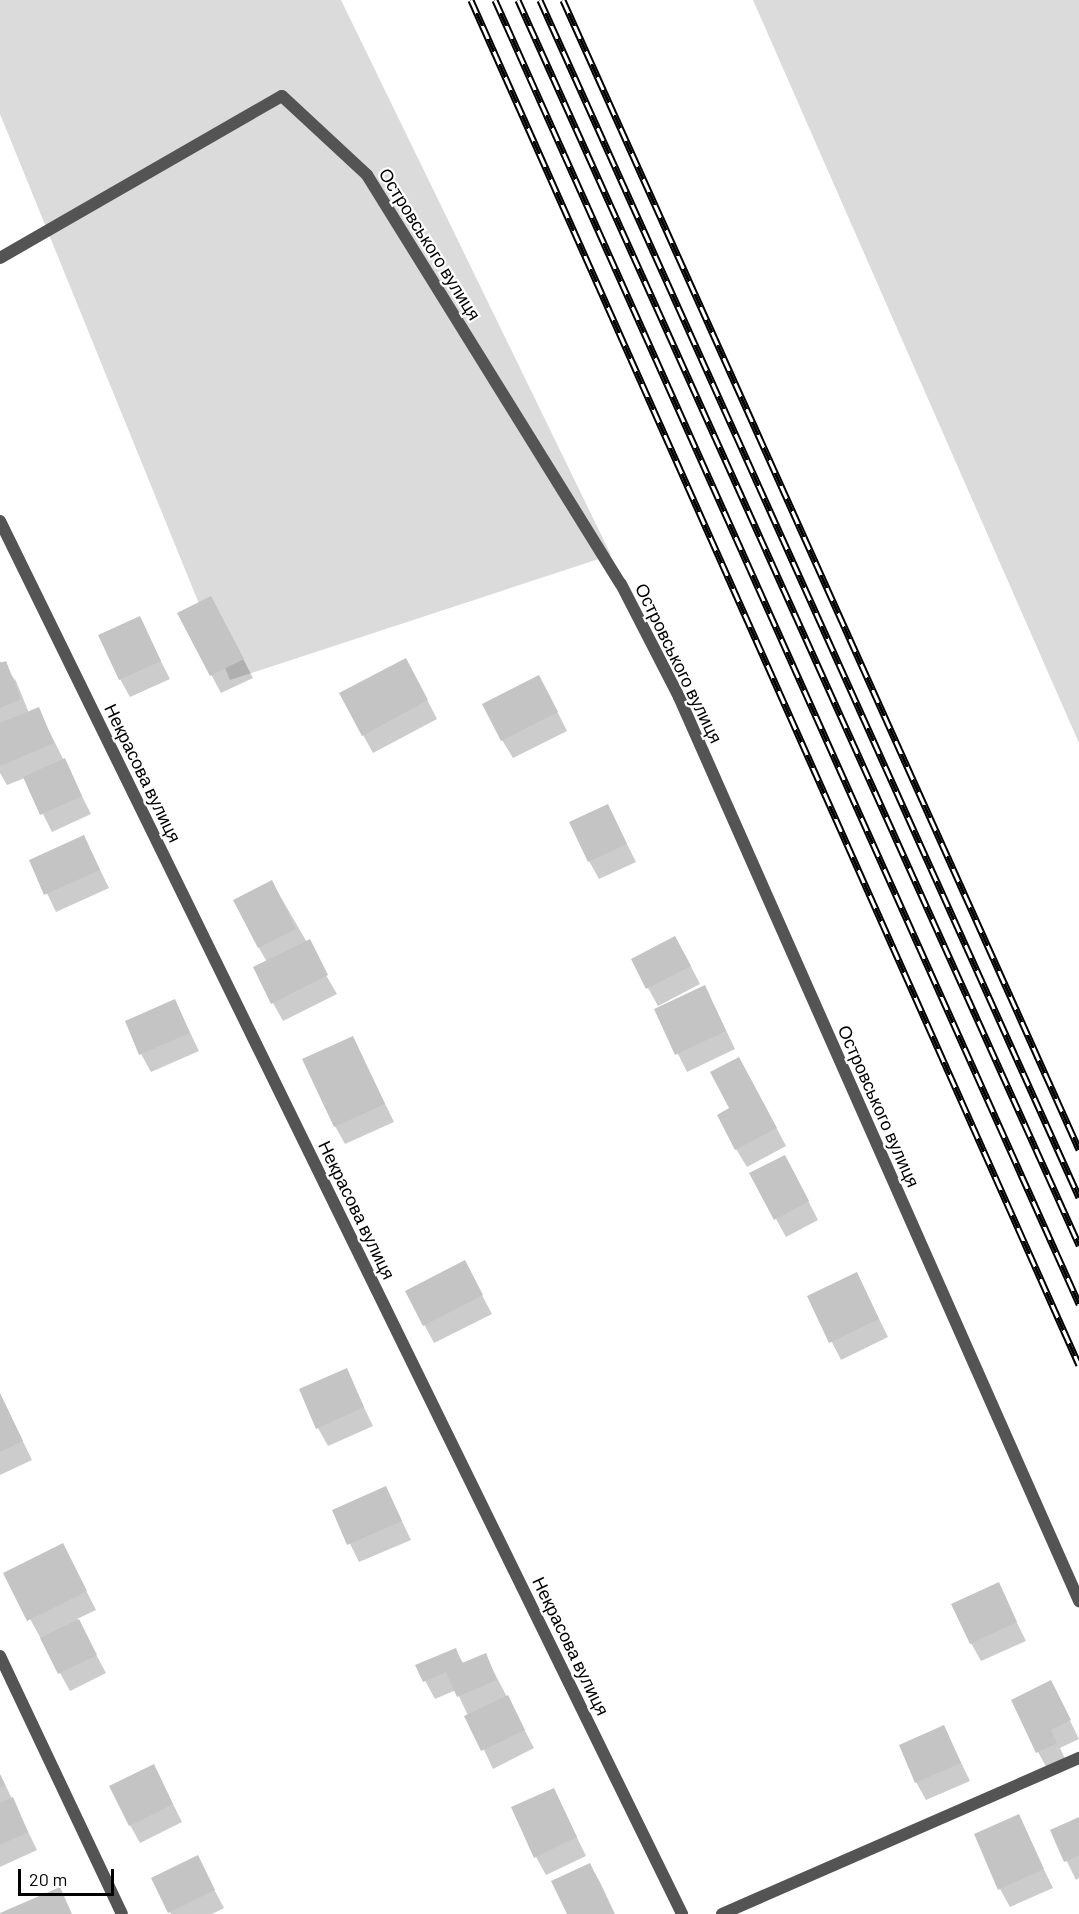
<!DOCTYPE html>
<meta charset="utf-8">
<style>
body{margin:0}
#map{position:relative;width:1079px;height:1914px;overflow:hidden;background:#fff;font-family:Barlow,sans-serif}
div>[style]{position:absolute}
[style*='--x']{left:calc(var(--x)*1px);top:calc(var(--y)*1px);width:calc(var(--w)*1px);rotate:calc(var(--a)*1deg)}
.green>*{inset:0;background:#dbdbdb}
.shadow>*{inset:0;background:#0003}
.building>*{inset:0;background:#c4c4c4}
.street>*{height:12px;margin:-6px;padding:0 6px;transform-origin:6px;border-radius:6px;background:#545454}
.rail>*{height:7px;margin-top:-3.5px;transform-origin:0;background:repeating-linear-gradient(90deg,#fff 0 14px,#000 0 28px);box-sizing:border-box;border-block:2px solid #000}
span{translate:-50% -50%;white-space:nowrap;text-align:center;line-height:1.15;-webkit-text-stroke:4.5px #fff;paint-order:stroke}
.street-label{font-size:18px;color:#000}
.scale{position:absolute;left:18px;top:1869px;width:96px;height:27px;box-sizing:border-box;border:3px solid #000;border-top:0;padding-left:8px;font-size:18px;line-height:21px;white-space:nowrap;color:#000;-webkit-text-stroke:4px #fff;paint-order:stroke}
</style>
<div id="map">
<div class="green">
<div style="clip-path:polygon(0 0,341px 0,611px 555px,230px 680px,0 114px)"></div>
<div style="clip-path:polygon(753px 0,1079px 0,1079px 743px)"></div>
</div>
<div class="shadow">
<div style="clip-path:polygon(179px 614px,221px 616px,253px 678px,221px 693px)"></div>
<div style="clip-path:polygon(139px 618px,170px 679px,130px 697px,120px 679px)"></div>
<div style="clip-path:polygon(0 661px,16px 681px,29px 713px,38px 709px,91px 814px,52px 832px,25px 778px,7px 785px,0 773px)"></div>
<div style="clip-path:polygon(416px 678px,437px 719px,373px 753px,363px 735px)"></div>
<div style="clip-path:polygon(549px 695px,567px 731px,513px 758px,502px 740px)"></div>
<div style="clip-path:polygon(608px 806px,636px 862px,599px 879px,589px 861px)"></div>
<div style="clip-path:polygon(84px 837px,109px 888px,56px 912px,31px 860px)"></div>
<div style="clip-path:polygon(272px 882px,337px 994px,283px 1021px,273px 1003px,267px 962px,259px 948px)"></div>
<div style="clip-path:polygon(685px 955px,700px 984px,658px 1006px,648px 988px)"></div>
<div style="clip-path:polygon(175px 1001px,199px 1051px,151px 1072px,141px 1054px)"></div>
<div style="clip-path:polygon(714px 1005px,735px 1049px,687px 1072px,656px 1010px)"></div>
<div style="clip-path:polygon(353px 1038px,394px 1122px,345px 1144px,335px 1126px)"></div>
<div style="clip-path:polygon(749px 1076px,786px 1146px,747px 1167px,736px 1149px,731px 1109px)"></div>
<div style="clip-path:polygon(751px 1174px,795px 1175px,818px 1220px,786px 1237px)"></div>
<div style="clip-path:polygon(474px 1280px,492px 1314px,434px 1343px,407px 1292px)"></div>
<div style="clip-path:polygon(866px 1292px,888px 1337px,841px 1360px,809px 1297px)"></div>
<div style="clip-path:polygon(346px 1370px,373px 1426px,328px 1446px,318px 1428px)"></div>
<div style="clip-path:polygon(0 1394px,32px 1460px,0 1475px)"></div>
<div style="clip-path:polygon(386px 1488px,411px 1540px,359px 1562px,334px 1511px)"></div>
<div style="clip-path:polygon(63px 1545px,96px 1610px,77px 1619px,106px 1673px,70px 1691px,5px 1574px)"></div>
<div style="clip-path:polygon(998px 1584px,1026px 1641px,981px 1661px,971px 1643px)"></div>
<div style="clip-path:polygon(455px 1650px,464px 1664px,485px 1655px,534px 1748px,493px 1769px,456px 1690px,435px 1699px,417px 1666px)"></div>
<div style="clip-path:polygon(1051px 1682px,1079px 1739px,1060px 1748px,1066px 1761px,1048px 1770px,1038px 1752px)"></div>
<div style="clip-path:polygon(944px 1727px,970px 1781px,926px 1800px,916px 1782px)"></div>
<div style="clip-path:polygon(154px 1766px,182px 1822px,140px 1843px,130px 1825px)"></div>
<div style="clip-path:polygon(0 1774px,37px 1850px,0 1867px)"></div>
<div style="clip-path:polygon(554px 1790px,586px 1856px,546px 1875px,536px 1857px)"></div>
<div style="clip-path:polygon(1018px 1816px,1053px 1888px,1010px 1907px,1000px 1889px)"></div>
<div style="clip-path:polygon(1079px 1818px,1079px 1878px,1076px 1880px,1052px 1831px)"></div>
<div style="clip-path:polygon(197px 1857px,224px 1908px,212px 1914px,171px 1914px,153px 1879px)"></div>
<div style="clip-path:polygon(590px 1865px,600px 1882px,615px 1914px,568px 1914px)"></div>
</div>
<div class="building">
<div style="clip-path:polygon(211px 596px,244px 659px,210px 676px,177px 613px)"></div>
<div style="clip-path:polygon(140px 616px,161px 661px,119px 680px,98px 635px)"></div>
<div style="clip-path:polygon(406px 658px,428px 700px,362px 736px,339px 693px)"></div>
<div style="clip-path:polygon(6px 661px,21px 699px,0 708px,0 663px)"></div>
<div style="clip-path:polygon(539px 675px,558px 712px,501px 741px,482px 704px)"></div>
<div style="clip-path:polygon(39px 707px,54px 743px,0 766px,0 723px)"></div>
<div style="clip-path:polygon(65px 758px,82px 796px,40px 815px,23px 777px)"></div>
<div style="clip-path:polygon(608px 804px,627px 844px,588px 862px,569px 822px)"></div>
<div style="clip-path:polygon(84px 835px,100px 870px,44px 895px,29px 860px)"></div>
<div style="clip-path:polygon(272px 880px,296px 929px,258px 948px,233px 900px)"></div>
<div style="clip-path:polygon(675px 936px,691px 966px,646px 989px,631px 959px)"></div>
<div style="clip-path:polygon(310px 939px,328px 975px,271px 1004px,253px 967px)"></div>
<div style="clip-path:polygon(705px 985px,726px 1031px,675px 1055px,654px 1009px)"></div>
<div style="clip-path:polygon(175px 999px,190px 1033px,139px 1055px,125px 1021px)"></div>
<div style="clip-path:polygon(353px 1036px,385px 1104px,334px 1127px,302px 1059px)"></div>
<div style="clip-path:polygon(739px 1057px,777px 1128px,735px 1150px,717px 1115px,729px 1108px,710px 1072px)"></div>
<div style="clip-path:polygon(785px 1155px,809px 1201px,774px 1220px,749px 1173px)"></div>
<div style="clip-path:polygon(465px 1260px,483px 1295px,423px 1326px,405px 1291px)"></div>
<div style="clip-path:polygon(857px 1272px,879px 1319px,829px 1343px,807px 1296px)"></div>
<div style="clip-path:polygon(347px 1368px,364px 1407px,316px 1429px,299px 1389px)"></div>
<div style="clip-path:polygon(0 1393px,23px 1441px,0 1452px)"></div>
<div style="clip-path:polygon(386px 1486px,402px 1521px,347px 1545px,332px 1510px)"></div>
<div style="clip-path:polygon(63px 1543px,87px 1591px,27px 1621px,3px 1573px)"></div>
<div style="clip-path:polygon(999px 1582px,1017px 1622px,970px 1644px,951px 1604px)"></div>
<div style="clip-path:polygon(79px 1619px,97px 1655px,58px 1674px,40px 1638px)"></div>
<div style="clip-path:polygon(456px 1648px,462px 1663px,486px 1653px,497px 1680px,457px 1697px,446px 1672px,423px 1682px,415px 1665px)"></div>
<div style="clip-path:polygon(1051px 1680px,1071px 1720px,1051px 1730px,1057px 1743px,1036px 1753px,1011px 1700px)"></div>
<div style="clip-path:polygon(508px 1695px,525px 1730px,481px 1751px,464px 1716px)"></div>
<div style="clip-path:polygon(944px 1725px,961px 1763px,915px 1783px,899px 1745px)"></div>
<div style="clip-path:polygon(154px 1764px,173px 1804px,129px 1826px,109px 1786px)"></div>
<div style="clip-path:polygon(0 1774px,5px 1785px,0 1788px)"></div>
<div style="clip-path:polygon(554px 1788px,577px 1837px,534px 1858px,511px 1807px)"></div>
<div style="clip-path:polygon(13px 1797px,28px 1832px,0 1845px,0 1803px)"></div>
<div style="clip-path:polygon(1019px 1814px,1044px 1869px,998px 1890px,974px 1834px)"></div>
<div style="clip-path:polygon(1079px 1817px,1079px 1856px,1064px 1862px,1050px 1830px)"></div>
<div style="clip-path:polygon(198px 1855px,215px 1890px,168px 1913px,151px 1878px)"></div>
<div style="clip-path:polygon(590px 1863px,614px 1914px,567px 1914px,551px 1881px)"></div>
<div style="clip-path:polygon(60px 1887px,72px 1914px,0 1914px,0 1913px)"></div>
</div>
<div class="street">
<div style="--x:0;--y:258;--w:325;--a:-29.9"></div>
<div style="--x:282;--y:96;--w:116;--a:42.9"></div>
<div style="--x:367;--y:175;--w:481;--a:58.2"></div>
<div style="--x:621;--y:584;--w:127;--a:62.8"></div>
<div style="--x:679;--y:697;--w:989;--a:66.13"></div>
<div style="--x:0;--y:521;--w:1551;--a:63.91"></div>
<div style="--x:0;--y:1656;--w:285;--a:64.7"></div>
<div style="--x:722;--y:1914;--w:390;--a:-23.6"></div>
</div>
<div class="rail">
<div style="--x:471;--y:0;--w:1494;--a:65.99"></div>
<div style="--x:495;--y:0;--w:1429;--a:65.87"></div>
<div style="--x:518;--y:0;--w:1366;--a:65.74"></div>
<div style="--x:540;--y:0;--w:1313;--a:65.76"></div>
<div style="--x:563;--y:0;--w:1260;--a:65.82"></div>
</div>
<div class="street-label">
<span style="left:430px;top:244px;rotate:58deg">Островського вулиця</span>
<span style="left:679px;top:663px;rotate:64deg">Островського вулиця</span>
<span style="left:143px;top:773px;rotate:64deg">Некрасова вулиця</span>
<span style="left:879px;top:1106px;rotate:66deg">Островського вулиця</span>
<span style="left:357px;top:1210px;rotate:64deg">Некрасова вулиця</span>
<span style="left:571px;top:1646px;rotate:64deg">Некрасова вулиця</span>
</div>
<div class="scale">20 m</div>
</div>
